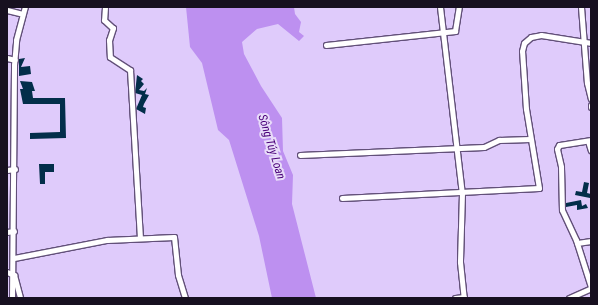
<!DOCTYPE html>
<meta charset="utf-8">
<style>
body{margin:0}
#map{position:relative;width:598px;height:305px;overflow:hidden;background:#dfcbfb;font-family:"Roboto Condensed",sans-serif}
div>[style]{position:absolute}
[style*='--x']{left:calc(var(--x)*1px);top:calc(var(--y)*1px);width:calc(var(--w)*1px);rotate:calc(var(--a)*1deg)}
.water>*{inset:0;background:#bd90f0}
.building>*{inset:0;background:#032e4a}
.roads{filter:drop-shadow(1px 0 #625079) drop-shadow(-1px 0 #625079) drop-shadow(0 1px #625079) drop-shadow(0 -1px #625079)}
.minor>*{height:5px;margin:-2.5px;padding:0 2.5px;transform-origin:2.5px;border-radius:2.5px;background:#fff}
span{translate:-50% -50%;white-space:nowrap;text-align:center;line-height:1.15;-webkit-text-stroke:4px #e8dcf9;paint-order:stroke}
.water-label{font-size:12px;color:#490078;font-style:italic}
.frame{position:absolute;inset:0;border:8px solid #171020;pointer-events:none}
</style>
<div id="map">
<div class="water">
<div style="clip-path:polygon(186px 7px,294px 7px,295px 14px,301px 22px,299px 32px,304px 36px,299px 41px,278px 24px,257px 29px,242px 42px,244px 54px,261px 86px,282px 118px,283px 151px,293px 175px,292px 204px,316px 298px,272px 298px,259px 236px,229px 140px,218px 130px,202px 63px,190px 47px)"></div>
</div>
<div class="building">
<div style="clip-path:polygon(25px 58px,21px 67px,30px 66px,31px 74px,19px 76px,19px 59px)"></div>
<div style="clip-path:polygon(137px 75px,143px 79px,141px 81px,144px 84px,139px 90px,144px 91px,147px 88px,145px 94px,149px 95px,144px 104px,143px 107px,146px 108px,145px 114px,136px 109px,142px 95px,135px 93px)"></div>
<div style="clip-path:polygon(20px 81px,32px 82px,35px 91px,32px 91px,33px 98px,65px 98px,66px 138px,30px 139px,30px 133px,60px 132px,60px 104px,23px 104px,20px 89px,23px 89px)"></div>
<div style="clip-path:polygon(39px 164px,54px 164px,54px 172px,45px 172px,45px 184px,40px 184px)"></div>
<div style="clip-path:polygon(584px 182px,589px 183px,587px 193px,591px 194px,590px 198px,575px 195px,576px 191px,582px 192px)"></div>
<div style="clip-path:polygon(581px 200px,582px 206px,586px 204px,588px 208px,577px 210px,577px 205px,566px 207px,566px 203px)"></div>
</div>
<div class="roads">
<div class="minor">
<div style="--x:105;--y:7;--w:13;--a:94"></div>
<div style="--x:104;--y:20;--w:12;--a:42"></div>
<div style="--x:113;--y:28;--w:13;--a:108"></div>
<div style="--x:109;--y:40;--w:17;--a:87"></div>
<div style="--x:110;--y:57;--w:24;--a:33"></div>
<div style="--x:130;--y:70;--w:168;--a:86.6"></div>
<div style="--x:440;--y:7;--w:187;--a:83.3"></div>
<div style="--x:462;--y:193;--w:69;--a:91.7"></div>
<div style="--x:460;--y:262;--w:36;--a:84"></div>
<div style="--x:581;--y:7;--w:76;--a:85.5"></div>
<div style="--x:587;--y:83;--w:16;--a:76"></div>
<div style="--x:7;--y:10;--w:16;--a:14"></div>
<div style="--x:326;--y:45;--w:130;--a:-6.2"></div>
<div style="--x:455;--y:31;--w:24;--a:-81"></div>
<div style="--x:7;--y:58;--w:8;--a:14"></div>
<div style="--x:591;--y:105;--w:2;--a:90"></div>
<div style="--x:591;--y:140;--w:32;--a:171"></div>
<div style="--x:559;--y:145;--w:4;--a:117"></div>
<div style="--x:557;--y:149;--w:18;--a:77"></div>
<div style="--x:561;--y:167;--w:43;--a:88.7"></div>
<div style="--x:562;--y:210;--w:33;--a:65"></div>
<div style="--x:576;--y:240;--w:49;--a:72.3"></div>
<div style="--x:588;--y:141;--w:10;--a:73"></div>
<div style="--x:300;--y:155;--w:184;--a:-2.5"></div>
<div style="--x:484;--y:147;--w:17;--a:-25"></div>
<div style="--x:499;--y:140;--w:31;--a:-2"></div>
<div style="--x:7;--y:170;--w:8;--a:-7"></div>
<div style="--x:342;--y:198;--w:197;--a:-2.9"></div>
<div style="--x:539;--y:188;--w:80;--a:-99.3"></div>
<div style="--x:526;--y:109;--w:58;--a:-93.9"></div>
<div style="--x:522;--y:51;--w:8;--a:-76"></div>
<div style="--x:524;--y:43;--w:9;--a:-41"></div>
<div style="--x:531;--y:37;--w:10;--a:-11"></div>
<div style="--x:541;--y:35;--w:51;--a:9.1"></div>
<div style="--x:7;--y:232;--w:7;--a:-8"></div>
<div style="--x:577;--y:243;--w:14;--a:-8"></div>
<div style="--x:14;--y:258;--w:95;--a:-11"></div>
<div style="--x:107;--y:240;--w:67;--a:-2.6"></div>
<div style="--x:174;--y:237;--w:38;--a:84"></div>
<div style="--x:178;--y:275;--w:24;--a:73"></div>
<div style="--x:7;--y:272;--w:8;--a:23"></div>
<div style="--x:14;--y:275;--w:24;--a:75"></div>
<div style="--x:12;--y:298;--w:233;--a:-89.5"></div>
<div style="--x:14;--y:65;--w:25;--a:-85"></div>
<div style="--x:16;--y:40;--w:34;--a:-75"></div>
<div style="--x:455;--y:298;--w:9;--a:-6"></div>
<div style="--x:569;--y:298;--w:24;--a:-24"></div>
</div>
</div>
<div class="water-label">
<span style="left:271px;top:147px;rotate:73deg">Sông Túy Loan</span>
</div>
<div class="frame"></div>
</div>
